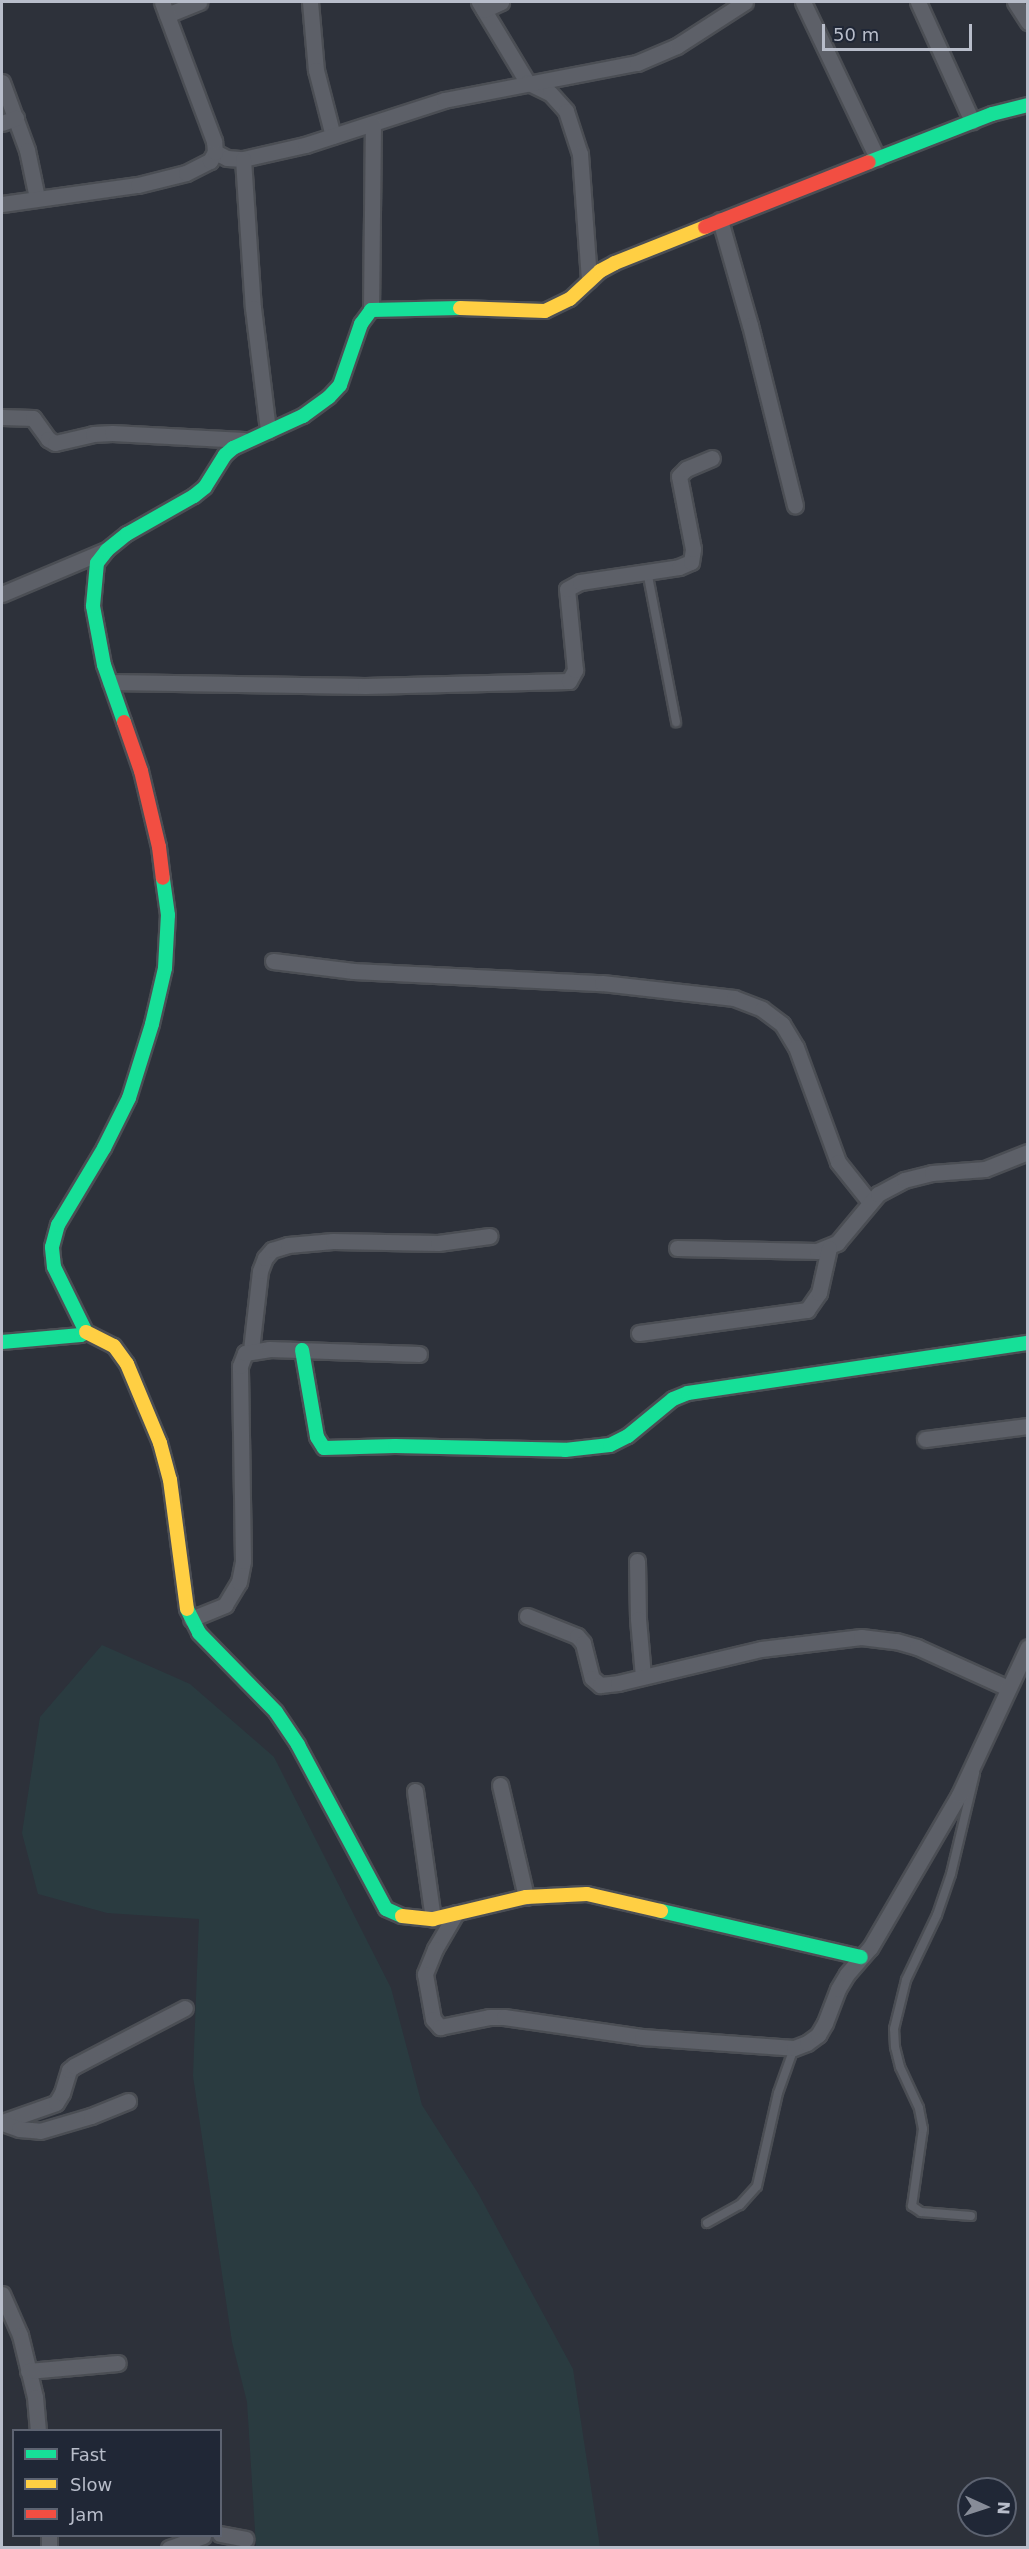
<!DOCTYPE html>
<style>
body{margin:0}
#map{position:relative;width:1029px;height:2549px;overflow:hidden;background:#2d313a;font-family:"DejaVu Sans",sans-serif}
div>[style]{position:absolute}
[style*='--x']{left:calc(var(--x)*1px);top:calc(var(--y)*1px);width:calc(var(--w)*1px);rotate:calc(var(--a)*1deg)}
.green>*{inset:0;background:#2a3b40}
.roads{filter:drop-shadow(2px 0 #4b4e54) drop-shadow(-2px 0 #4b4e54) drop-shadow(0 2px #4b4e54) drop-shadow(0 -2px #4b4e54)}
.lane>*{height:8px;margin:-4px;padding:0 4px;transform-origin:4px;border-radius:4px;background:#5d6068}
.street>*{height:15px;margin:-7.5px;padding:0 7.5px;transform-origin:7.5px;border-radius:7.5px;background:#5d6068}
.fast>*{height:14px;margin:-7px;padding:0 7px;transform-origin:7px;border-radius:7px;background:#16e098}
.slow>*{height:14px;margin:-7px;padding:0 7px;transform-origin:7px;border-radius:7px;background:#ffcf43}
.jam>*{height:14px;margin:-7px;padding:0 7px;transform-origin:7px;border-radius:7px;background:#f24e42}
span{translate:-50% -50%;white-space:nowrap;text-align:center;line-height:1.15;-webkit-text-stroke:4.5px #202736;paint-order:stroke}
.frame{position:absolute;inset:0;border:3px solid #b8bdca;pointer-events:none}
.legend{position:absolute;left:12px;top:2429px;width:210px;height:108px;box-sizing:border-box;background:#202736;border:2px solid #5d6371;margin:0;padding:8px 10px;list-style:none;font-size:18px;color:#b8bdca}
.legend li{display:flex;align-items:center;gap:12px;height:30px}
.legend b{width:30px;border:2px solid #5d6371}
.north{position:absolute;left:957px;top:2477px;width:60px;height:60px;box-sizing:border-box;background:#202736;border:2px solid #5d6371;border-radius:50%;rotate:93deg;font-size:16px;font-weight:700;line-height:24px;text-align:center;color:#b8bdca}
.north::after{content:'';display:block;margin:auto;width:21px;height:27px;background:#878c98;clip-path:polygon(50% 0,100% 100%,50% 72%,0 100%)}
.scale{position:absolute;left:822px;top:24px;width:150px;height:27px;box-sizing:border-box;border:3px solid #b8bdca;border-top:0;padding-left:8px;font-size:18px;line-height:21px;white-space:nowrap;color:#b8bdca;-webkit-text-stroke:4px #202736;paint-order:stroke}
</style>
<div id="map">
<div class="green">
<div style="clip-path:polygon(102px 1645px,190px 1684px,274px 1757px,391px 1988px,422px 2105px,478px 2193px,573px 2369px,600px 2547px,256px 2547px,247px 2402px,232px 2342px,193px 2076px,199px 1919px,107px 1913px,38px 1894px,22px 1833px,40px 1717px)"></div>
</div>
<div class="roads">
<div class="lane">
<div style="--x:647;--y:571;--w:154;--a:79.1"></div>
<div style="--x:971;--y:2216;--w:50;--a:-175.4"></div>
<div style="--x:921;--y:2212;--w:11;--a:-146"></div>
<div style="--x:912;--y:2206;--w:78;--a:-81.9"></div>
<div style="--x:923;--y:2129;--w:21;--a:-101"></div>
<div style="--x:919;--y:2108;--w:45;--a:-114.9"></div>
<div style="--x:900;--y:2067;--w:21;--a:-104"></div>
<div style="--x:895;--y:2047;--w:18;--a:-93"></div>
<div style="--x:894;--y:2029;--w:50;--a:-76.2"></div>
<div style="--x:906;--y:1980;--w:72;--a:-64.5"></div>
<div style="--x:937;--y:1915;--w:43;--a:-71.1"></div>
<div style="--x:951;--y:1874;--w:104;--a:-76.6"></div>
<div style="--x:707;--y:2223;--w:38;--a:-29"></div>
<div style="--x:740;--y:2205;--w:25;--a:-48"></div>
<div style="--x:757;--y:2186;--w:95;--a:-77.3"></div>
<div style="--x:778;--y:2093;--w:48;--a:-70.4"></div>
</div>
<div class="street">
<div style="--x:310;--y:2;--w:68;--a:85"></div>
<div style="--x:316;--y:70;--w:68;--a:75.6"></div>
<div style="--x:479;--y:2;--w:93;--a:59"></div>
<div style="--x:527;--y:82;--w:25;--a:26"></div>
<div style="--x:550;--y:93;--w:24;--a:48"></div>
<div style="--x:566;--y:111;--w:45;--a:72"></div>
<div style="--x:580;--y:154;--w:126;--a:85.9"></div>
<div style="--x:803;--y:2;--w:173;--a:64.6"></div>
<div style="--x:918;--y:2;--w:131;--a:65.6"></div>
<div style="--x:1015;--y:2;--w:24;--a:57"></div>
<div style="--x:484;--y:10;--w:19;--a:-25"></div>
<div style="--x:167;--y:15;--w:35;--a:-22"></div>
<div style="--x:2;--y:82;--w:72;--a:69.8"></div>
<div style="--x:27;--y:150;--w:49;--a:78.2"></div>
<div style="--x:2;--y:123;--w:15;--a:-20"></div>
<div style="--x:215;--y:152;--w:13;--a:27"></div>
<div style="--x:227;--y:158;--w:16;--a:4"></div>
<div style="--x:243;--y:159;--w:64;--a:-12.7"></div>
<div style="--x:305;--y:145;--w:146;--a:-17.9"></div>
<div style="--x:444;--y:100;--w:197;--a:-10.9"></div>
<div style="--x:637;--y:63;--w:43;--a:-23"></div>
<div style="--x:677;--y:46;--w:81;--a:-32.9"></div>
<div style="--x:243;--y:159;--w:149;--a:86.2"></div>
<div style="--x:253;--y:308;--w:124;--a:83"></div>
<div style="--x:2;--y:204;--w:137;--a:-8"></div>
<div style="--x:138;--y:185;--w:49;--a:-14"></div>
<div style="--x:186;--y:173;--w:27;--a:-27"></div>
<div style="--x:210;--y:161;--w:10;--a:-61"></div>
<div style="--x:215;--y:152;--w:11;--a:-95"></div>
<div style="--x:214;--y:141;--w:148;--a:-110.5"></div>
<div style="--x:720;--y:220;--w:109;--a:74.1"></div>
<div style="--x:750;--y:325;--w:186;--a:76"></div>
<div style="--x:371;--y:310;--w:186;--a:-89.4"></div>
<div style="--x:2;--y:417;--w:31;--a:2"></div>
<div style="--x:33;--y:418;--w:26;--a:54"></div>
<div style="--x:48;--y:439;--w:8;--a:30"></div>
<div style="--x:55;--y:443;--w:39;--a:-13"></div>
<div style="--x:93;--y:434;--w:19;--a:-3"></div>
<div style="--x:112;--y:433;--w:132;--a:3"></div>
<div style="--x:2;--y:594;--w:111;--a:-22.9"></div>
<div style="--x:110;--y:682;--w:255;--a:0.9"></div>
<div style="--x:365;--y:686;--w:204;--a:-1.4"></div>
<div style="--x:569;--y:681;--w:13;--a:-61"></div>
<div style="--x:575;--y:670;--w:81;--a:-95.6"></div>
<div style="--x:567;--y:589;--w:15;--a:-28"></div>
<div style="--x:580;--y:582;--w:100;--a:-8.6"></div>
<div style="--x:679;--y:567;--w:13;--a:-23"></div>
<div style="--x:691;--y:562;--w:13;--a:-81"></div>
<div style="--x:693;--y:549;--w:74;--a:-100.9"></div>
<div style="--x:679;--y:476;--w:10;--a:-45"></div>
<div style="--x:686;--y:469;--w:28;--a:-23"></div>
<div style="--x:273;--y:961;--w:81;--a:7.1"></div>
<div style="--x:353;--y:971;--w:249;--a:2.8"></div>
<div style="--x:602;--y:983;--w:133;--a:6.5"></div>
<div style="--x:734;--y:998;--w:30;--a:21"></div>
<div style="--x:762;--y:1009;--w:25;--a:37"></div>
<div style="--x:782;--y:1024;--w:27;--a:59"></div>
<div style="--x:796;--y:1047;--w:122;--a:69.9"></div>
<div style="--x:838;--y:1162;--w:50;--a:51.5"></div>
<div style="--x:677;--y:1248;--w:140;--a:1.2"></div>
<div style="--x:817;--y:1251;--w:22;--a:-22"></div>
<div style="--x:837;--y:1243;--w:64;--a:-50.1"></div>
<div style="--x:878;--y:1194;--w:30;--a:-28"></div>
<div style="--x:904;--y:1180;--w:29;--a:-14"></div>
<div style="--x:932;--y:1173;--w:53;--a:-4.3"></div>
<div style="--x:985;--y:1169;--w:46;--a:-21.6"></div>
<div style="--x:639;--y:1333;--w:170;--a:-7.8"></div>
<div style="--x:807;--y:1310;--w:21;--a:-55"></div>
<div style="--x:819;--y:1293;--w:46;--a:-77.5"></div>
<div style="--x:251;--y:1350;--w:80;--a:-83.5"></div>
<div style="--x:260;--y:1271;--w:14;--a:-69"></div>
<div style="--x:265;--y:1258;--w:11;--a:-49"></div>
<div style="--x:272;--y:1250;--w:17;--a:-17"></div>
<div style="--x:288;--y:1245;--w:45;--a:-5.1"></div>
<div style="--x:333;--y:1241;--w:105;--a:1.1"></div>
<div style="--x:438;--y:1243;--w:52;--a:-7.7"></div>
<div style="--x:925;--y:1439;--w:104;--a:-7.2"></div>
<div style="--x:637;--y:1561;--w:58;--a:89"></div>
<div style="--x:638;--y:1619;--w:57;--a:85"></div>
<div style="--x:527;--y:1616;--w:54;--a:21.8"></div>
<div style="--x:577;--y:1636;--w:9;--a:49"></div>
<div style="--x:583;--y:1643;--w:36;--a:76"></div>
<div style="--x:592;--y:1678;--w:11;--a:41"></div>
<div style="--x:600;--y:1685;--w:18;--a:-6"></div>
<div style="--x:618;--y:1683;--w:147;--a:-13.4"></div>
<div style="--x:761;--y:1649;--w:101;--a:-6.8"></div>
<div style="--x:861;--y:1637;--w:35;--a:7"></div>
<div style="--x:896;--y:1641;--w:22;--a:16"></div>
<div style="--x:917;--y:1647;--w:100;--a:24.3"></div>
<div style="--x:191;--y:1619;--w:37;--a:-22"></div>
<div style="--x:225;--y:1605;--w:27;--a:-59"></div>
<div style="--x:239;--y:1582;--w:21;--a:-79"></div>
<div style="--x:243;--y:1561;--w:195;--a:-90.9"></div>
<div style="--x:240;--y:1366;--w:14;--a:-69"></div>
<div style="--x:245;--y:1353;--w:24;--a:-9"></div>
<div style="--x:269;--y:1349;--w:150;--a:1.9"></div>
<div style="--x:500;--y:1785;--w:115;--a:76.9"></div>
<div style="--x:415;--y:1791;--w:129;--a:82"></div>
<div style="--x:456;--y:1913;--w:42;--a:120.3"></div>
<div style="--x:435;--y:1949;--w:27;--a:112"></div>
<div style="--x:425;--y:1974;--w:46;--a:79.9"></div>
<div style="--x:433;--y:2019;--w:11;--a:49"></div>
<div style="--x:440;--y:2027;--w:50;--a:-11.5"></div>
<div style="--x:489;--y:2017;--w:15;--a:0"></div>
<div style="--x:504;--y:2017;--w:139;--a:8.2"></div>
<div style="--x:642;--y:2037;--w:152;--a:4.1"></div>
<div style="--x:794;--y:2048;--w:14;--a:-21"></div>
<div style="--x:807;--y:2043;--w:14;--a:-36"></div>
<div style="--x:818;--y:2035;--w:14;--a:-60"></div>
<div style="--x:825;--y:2023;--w:36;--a:-69"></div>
<div style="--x:838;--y:1989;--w:17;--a:-59"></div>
<div style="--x:847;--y:1974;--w:35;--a:-49"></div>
<div style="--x:870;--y:1948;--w:177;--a:-59.8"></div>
<div style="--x:959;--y:1795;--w:163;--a:-65"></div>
<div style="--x:2;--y:2122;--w:57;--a:-19.4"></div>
<div style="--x:56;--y:2103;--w:12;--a:-59"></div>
<div style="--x:62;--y:2093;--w:24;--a:-73"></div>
<div style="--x:69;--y:2070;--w:6;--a:-39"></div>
<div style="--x:74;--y:2066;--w:125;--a:-27.6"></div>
<div style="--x:2;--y:2123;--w:18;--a:19"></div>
<div style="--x:19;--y:2129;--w:21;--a:5"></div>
<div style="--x:40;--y:2131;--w:53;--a:-16.4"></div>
<div style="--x:91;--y:2116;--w:40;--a:-22"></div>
<div style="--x:2;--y:2294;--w:45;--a:66.3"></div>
<div style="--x:20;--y:2335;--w:64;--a:76.4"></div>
<div style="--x:35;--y:2397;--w:33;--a:85"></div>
<div style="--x:28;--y:2371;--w:90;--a:-5.1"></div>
<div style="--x:220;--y:2534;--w:26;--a:11"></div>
<div style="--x:49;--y:2536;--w:12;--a:90"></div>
<div style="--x:169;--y:2548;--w:36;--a:-19"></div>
</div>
<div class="fast">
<div style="--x:869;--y:162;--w:132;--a:-21.3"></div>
<div style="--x:992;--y:114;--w:37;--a:-14"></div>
<div style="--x:124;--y:722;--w:60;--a:-109.3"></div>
<div style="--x:104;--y:665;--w:60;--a:-100.6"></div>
<div style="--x:93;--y:606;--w:43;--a:-84.7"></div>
<div style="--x:97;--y:563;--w:16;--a:-52"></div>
<div style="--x:107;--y:550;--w:26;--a:-39"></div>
<div style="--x:127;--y:534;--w:77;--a:-29.6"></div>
<div style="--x:194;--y:496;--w:14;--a:-39"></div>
<div style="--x:205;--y:487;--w:38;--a:-58"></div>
<div style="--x:225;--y:455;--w:11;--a:-41"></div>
<div style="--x:233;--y:448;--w:77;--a:-24.6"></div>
<div style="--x:303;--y:416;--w:32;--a:-36"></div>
<div style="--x:329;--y:397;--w:16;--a:-47"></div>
<div style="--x:340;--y:385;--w:65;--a:-71"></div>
<div style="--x:361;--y:324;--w:17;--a:-54"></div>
<div style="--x:371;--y:310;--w:89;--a:-1.3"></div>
<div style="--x:2;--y:1342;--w:79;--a:-5.1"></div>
<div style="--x:81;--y:1335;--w:6;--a:-31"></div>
<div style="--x:86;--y:1332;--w:72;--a:-116.2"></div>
<div style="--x:54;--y:1267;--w:20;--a:-96"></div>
<div style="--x:52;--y:1247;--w:23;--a:-75"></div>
<div style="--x:58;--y:1225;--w:90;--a:-59.1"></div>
<div style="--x:104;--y:1148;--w:56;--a:-63.4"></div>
<div style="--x:129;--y:1098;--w:77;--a:-72.7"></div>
<div style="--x:152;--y:1024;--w:57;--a:-76.9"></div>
<div style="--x:165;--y:968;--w:53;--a:-86.8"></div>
<div style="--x:168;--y:915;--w:37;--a:-98"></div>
<div style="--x:302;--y:1350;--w:88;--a:80.2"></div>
<div style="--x:317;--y:1437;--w:13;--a:58"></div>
<div style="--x:324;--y:1448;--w:71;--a:-1.6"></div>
<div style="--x:395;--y:1446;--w:170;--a:1.3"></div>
<div style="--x:565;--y:1450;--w:45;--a:-6.3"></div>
<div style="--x:610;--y:1445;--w:20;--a:-27"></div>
<div style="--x:628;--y:1436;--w:58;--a:-39.4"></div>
<div style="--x:673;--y:1399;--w:16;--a:-22"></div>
<div style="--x:688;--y:1393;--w:344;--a:-8.4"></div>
<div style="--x:187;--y:1609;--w:27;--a:63"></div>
<div style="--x:199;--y:1633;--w:110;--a:45.7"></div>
<div style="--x:276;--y:1712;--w:40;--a:56"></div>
<div style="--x:298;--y:1745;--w:186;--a:61.8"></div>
<div style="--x:386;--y:1909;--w:17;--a:24"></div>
<div style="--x:661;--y:1911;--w:205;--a:13"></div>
</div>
<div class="slow">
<div style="--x:460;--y:308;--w:85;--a:2"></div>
<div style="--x:545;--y:311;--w:28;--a:-26"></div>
<div style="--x:570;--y:299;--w:41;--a:-43"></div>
<div style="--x:600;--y:271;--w:17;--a:-28"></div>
<div style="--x:615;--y:263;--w:97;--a:-21.8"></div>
<div style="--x:86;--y:1332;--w:31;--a:27"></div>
<div style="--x:114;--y:1346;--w:22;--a:54"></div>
<div style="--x:127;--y:1364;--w:86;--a:67.3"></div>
<div style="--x:160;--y:1443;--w:38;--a:75"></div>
<div style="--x:170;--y:1480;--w:130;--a:82.5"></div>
<div style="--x:402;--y:1916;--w:31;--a:6"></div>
<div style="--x:433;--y:1919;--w:96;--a:-13.3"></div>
<div style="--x:526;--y:1897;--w:61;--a:-2.8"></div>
<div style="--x:587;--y:1894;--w:76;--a:12.9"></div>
</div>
<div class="jam">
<div style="--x:705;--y:227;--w:176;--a:-21.6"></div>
<div style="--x:124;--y:722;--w:52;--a:70.9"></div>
<div style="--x:141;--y:771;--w:78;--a:76.7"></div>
<div style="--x:159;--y:847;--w:31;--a:83"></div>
</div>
</div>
<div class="frame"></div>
<ul class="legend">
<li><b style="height:8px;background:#16e098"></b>Fast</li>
<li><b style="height:8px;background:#ffcf43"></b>Slow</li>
<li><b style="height:8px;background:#f24e42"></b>Jam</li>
</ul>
<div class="north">N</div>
<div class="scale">50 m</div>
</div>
